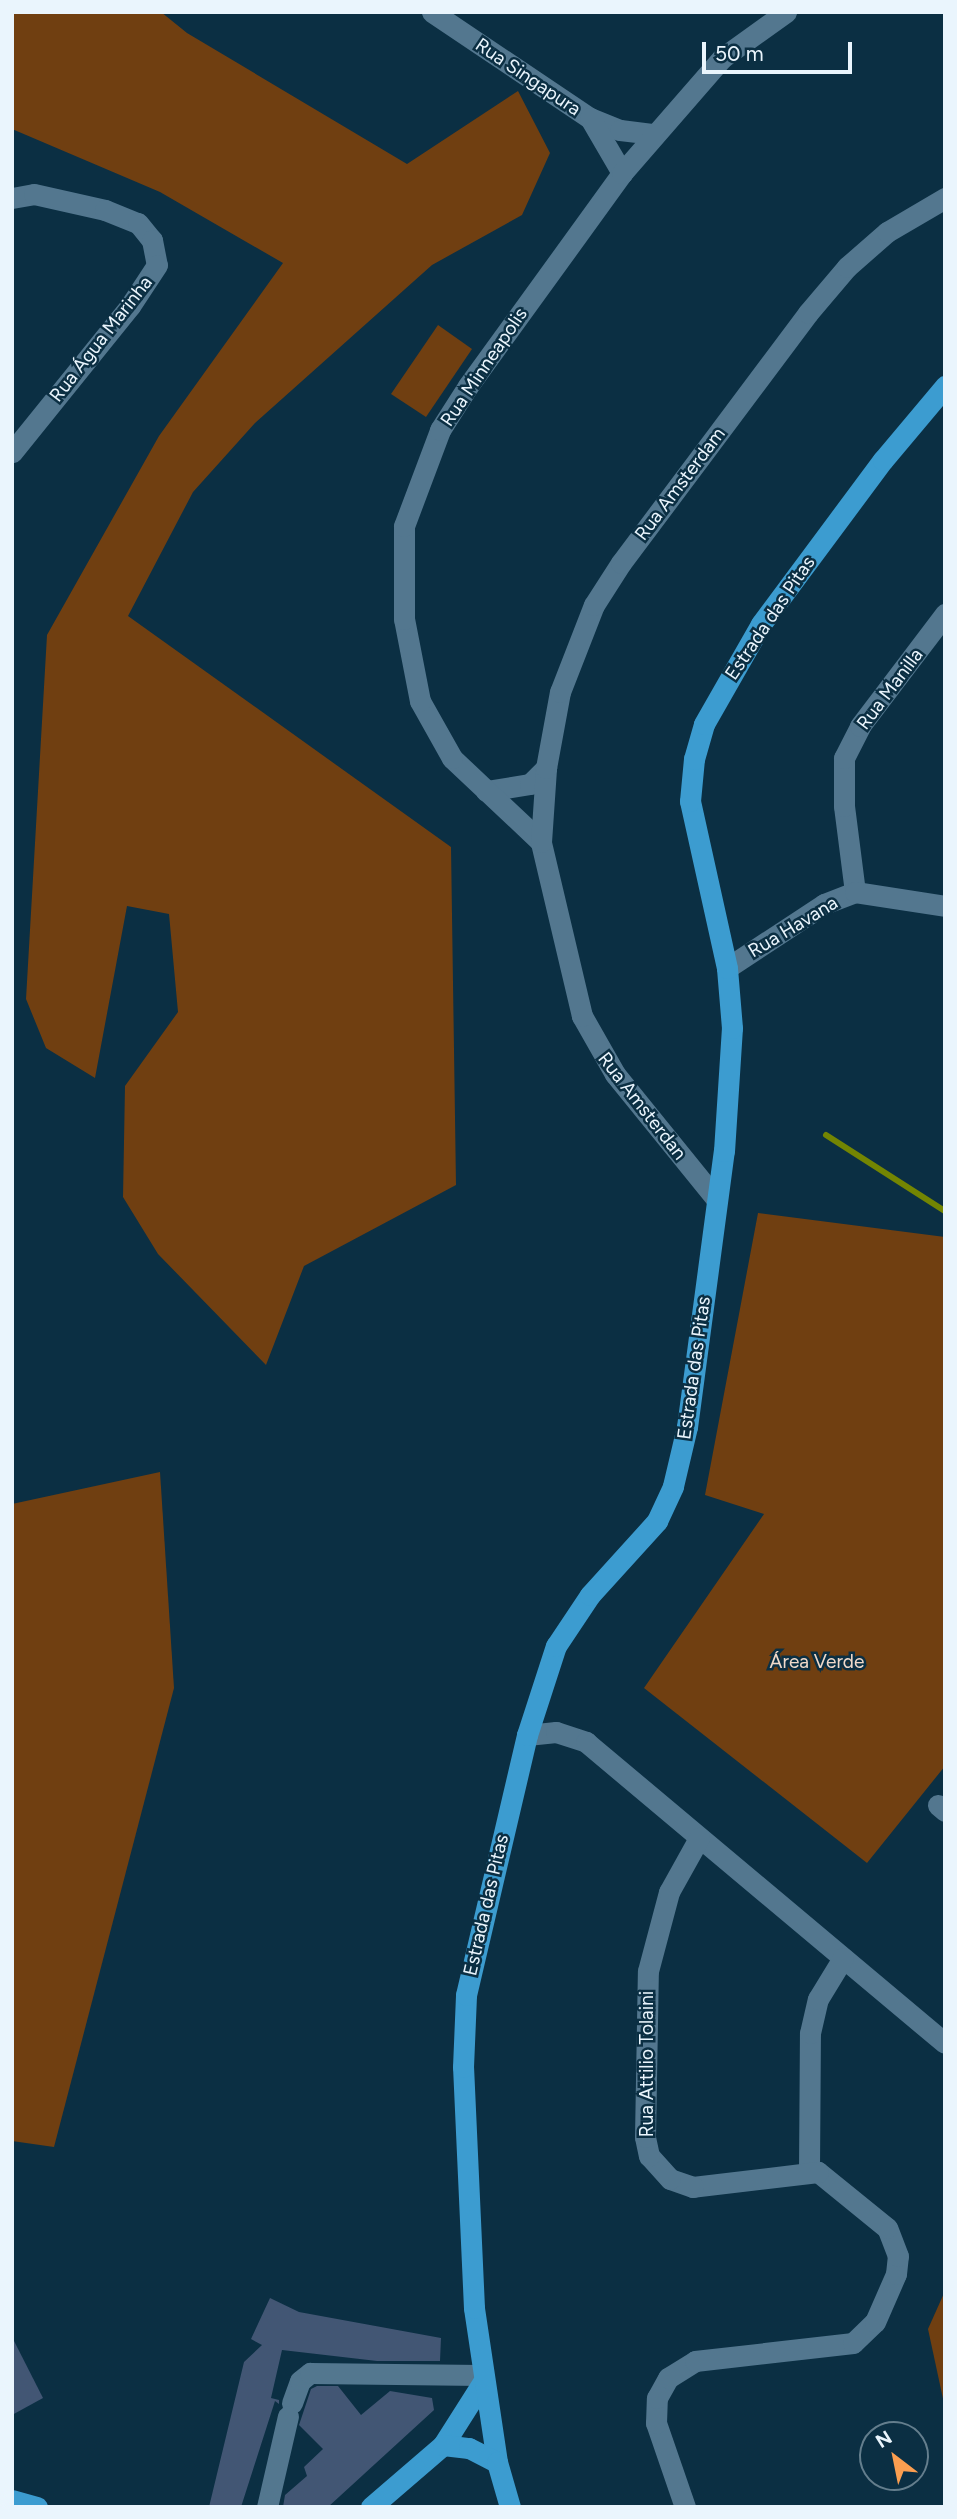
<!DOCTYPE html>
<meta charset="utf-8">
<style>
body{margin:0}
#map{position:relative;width:957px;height:2519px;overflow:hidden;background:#0b2f43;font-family:Figtree,sans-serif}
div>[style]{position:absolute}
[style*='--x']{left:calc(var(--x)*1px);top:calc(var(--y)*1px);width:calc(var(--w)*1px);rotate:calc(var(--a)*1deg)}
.green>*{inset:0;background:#703f11}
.stream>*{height:6px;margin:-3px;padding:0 3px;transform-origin:3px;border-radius:3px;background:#738502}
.building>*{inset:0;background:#425674}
.minor>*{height:21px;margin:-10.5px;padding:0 10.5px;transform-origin:10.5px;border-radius:10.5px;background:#53778f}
.major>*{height:21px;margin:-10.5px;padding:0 10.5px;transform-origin:10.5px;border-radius:10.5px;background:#3c9cd0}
span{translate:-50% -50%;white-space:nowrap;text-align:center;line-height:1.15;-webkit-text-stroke:5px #0b2f43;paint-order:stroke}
.street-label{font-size:19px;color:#eaf5fd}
.park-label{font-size:19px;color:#f1daca}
.frame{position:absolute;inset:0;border:14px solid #eaf5fd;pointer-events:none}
.north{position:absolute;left:859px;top:2421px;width:70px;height:70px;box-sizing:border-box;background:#0b2f43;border:2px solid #647e8d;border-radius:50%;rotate:328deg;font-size:19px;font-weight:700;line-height:28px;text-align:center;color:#eaf5fd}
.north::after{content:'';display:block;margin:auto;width:24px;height:32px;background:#fb9e50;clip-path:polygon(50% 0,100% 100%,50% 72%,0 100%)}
.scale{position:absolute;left:702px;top:42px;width:150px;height:32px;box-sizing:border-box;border:4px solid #eaf5fd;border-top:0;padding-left:9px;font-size:21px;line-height:24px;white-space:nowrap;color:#eaf5fd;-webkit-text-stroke:5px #0b2f43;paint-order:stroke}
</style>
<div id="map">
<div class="green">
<div style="clip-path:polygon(12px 12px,161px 12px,187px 33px,407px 164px,518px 91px,550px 153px,522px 215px,432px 265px,255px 423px,193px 492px,128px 616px,451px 847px,456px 1185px,304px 1266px,266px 1365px,158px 1254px,123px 1197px,125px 1086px,178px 1012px,169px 914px,127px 906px,95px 1078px,46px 1048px,26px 999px,47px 635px,159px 436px,283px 263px,160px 192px,12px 129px)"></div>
<div style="clip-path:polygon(438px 325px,472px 349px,426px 417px,391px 394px)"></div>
<div style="clip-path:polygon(758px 1213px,945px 1237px,945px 1766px,867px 1863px,644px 1688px,764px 1514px,705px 1495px)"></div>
<div style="clip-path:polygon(160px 1472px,174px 1688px,54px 2147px,12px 2141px,12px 1504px)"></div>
<div style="clip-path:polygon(945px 2291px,945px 2408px,928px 2329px)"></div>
</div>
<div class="stream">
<div style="--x:826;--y:1135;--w:141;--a:32.6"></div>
</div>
<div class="building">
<div style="clip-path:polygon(270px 2298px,299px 2312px,441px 2338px,440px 2361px,377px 2361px,282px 2350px,271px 2398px,279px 2400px,279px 2404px,275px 2401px,241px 2507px,209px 2507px,244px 2362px,262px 2345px,251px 2339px)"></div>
<div style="clip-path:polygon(12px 2337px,43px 2398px,12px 2415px)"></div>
<div style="clip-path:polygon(317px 2386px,338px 2386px,361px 2415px,390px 2391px,432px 2398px,434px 2410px,328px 2507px,283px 2507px,285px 2495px,307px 2476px,304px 2467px,323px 2449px,299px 2425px,311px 2389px)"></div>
</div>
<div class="minor">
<div style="--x:432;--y:12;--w:190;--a:33.9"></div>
<div style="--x:590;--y:118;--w:32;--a:22"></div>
<div style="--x:620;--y:130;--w:32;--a:7"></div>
<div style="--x:590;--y:118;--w:64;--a:59.8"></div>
<div style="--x:12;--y:198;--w:22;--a:-10"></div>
<div style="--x:34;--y:194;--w:73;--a:12.7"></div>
<div style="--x:105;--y:210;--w:35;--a:22"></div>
<div style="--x:138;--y:223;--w:22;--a:51"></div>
<div style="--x:152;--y:240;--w:25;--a:79"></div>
<div style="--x:157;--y:265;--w:49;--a:123.4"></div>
<div style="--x:130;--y:306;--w:188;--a:128.9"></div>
<div style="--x:486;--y:791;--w:45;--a:-9"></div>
<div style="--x:530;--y:784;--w:23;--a:-45"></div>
<div style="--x:541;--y:842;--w:122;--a:-136.7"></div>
<div style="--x:452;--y:758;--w:65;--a:-119.3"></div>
<div style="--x:420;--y:701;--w:84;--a:-101"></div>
<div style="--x:404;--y:619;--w:93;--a:-90"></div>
<div style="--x:404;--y:526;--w:103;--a:-69.4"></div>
<div style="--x:440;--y:430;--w:52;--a:-57.5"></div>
<div style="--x:468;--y:386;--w:263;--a:-54.1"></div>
<div style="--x:622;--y:173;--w:152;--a:-49"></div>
<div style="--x:722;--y:58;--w:79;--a:-35.7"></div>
<div style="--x:855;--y:892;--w:87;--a:-97.3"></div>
<div style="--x:844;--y:806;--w:48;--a:-90"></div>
<div style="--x:844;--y:758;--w:36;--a:-63"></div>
<div style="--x:860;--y:726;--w:141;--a:-52.8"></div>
<div style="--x:727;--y:968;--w:116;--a:-33.4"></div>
<div style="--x:824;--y:904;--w:33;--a:-21"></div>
<div style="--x:855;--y:892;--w:91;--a:8.8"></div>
<div style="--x:717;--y:1200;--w:162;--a:-129"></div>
<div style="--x:615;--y:1074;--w:67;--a:-119.6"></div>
<div style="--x:582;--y:1016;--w:179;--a:-103.3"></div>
<div style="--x:541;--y:842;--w:74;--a:-86.1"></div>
<div style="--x:546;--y:768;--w:77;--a:-79.6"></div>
<div style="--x:560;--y:692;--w:93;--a:-68.7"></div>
<div style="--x:594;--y:605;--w:50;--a:-57.3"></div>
<div style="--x:621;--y:563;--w:312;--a:-53.2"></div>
<div style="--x:808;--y:313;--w:60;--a:-49.7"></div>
<div style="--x:847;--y:267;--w:53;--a:-41.2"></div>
<div style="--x:887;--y:232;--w:67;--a:-30.4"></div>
<div style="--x:527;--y:1735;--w:29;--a:-6"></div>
<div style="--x:556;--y:1732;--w:32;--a:18"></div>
<div style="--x:586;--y:1742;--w:468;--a:40"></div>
<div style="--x:938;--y:1805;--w:9;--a:41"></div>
<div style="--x:809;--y:2170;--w:137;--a:-89.6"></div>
<div style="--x:810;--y:2033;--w:35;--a:-77"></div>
<div style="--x:818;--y:1999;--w:48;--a:-58.6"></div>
<div style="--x:292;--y:2403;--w:23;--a:-70"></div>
<div style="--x:300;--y:2381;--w:13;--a:-39"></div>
<div style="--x:310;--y:2373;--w:171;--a:0.7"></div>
<div style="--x:267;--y:2507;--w:93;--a:-77"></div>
<div style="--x:685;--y:2507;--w:89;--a:-109"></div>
<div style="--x:656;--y:2423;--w:25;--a:-88"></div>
<div style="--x:657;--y:2398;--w:23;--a:-61"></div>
<div style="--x:668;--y:2378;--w:32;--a:-32"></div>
<div style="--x:695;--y:2361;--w:159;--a:-6.5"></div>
<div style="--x:853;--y:2343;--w:30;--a:-44"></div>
<div style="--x:875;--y:2322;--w:52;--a:-66.4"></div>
<div style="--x:896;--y:2274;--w:18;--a:-84"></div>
<div style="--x:898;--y:2256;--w:30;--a:-111"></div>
<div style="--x:887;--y:2228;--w:89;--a:-140.9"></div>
<div style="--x:818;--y:2172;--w:126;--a:173.2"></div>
<div style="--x:693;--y:2187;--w:24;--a:-161"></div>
<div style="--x:670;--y:2179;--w:31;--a:-132"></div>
<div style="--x:649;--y:2156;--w:19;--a:-102"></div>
<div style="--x:645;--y:2137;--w:166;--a:-89"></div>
<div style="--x:648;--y:1971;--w:82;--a:-75.1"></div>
<div style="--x:669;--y:1892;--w:62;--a:-60.9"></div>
</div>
<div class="major">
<div style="--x:443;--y:2445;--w:75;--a:-57.6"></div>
<div style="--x:497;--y:2462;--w:156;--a:-98.5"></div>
<div style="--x:474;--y:2308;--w:241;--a:-92.6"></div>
<div style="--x:463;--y:2067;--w:72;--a:-87.6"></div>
<div style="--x:466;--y:1995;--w:267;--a:-76.8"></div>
<div style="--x:527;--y:1735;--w:94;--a:-72"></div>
<div style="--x:556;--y:1646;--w:61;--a:-56.3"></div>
<div style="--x:590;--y:1595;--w:100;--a:-47.8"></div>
<div style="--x:657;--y:1521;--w:38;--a:-65"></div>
<div style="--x:673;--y:1486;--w:61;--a:-76.7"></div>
<div style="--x:687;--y:1427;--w:278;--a:-82.4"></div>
<div style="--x:724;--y:1151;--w:123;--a:-86.3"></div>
<div style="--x:732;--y:1028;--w:60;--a:-94.8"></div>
<div style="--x:727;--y:968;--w:171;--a:-102.5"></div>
<div style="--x:690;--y:801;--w:42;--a:-84.6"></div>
<div style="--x:694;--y:759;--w:36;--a:-74"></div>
<div style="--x:704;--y:724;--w:115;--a:-60.3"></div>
<div style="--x:761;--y:624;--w:204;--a:-53.4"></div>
<div style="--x:883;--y:460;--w:97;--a:-50"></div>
<div style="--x:12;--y:2500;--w:26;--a:16"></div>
<div style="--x:371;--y:2507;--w:95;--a:-40.7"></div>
<div style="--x:443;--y:2445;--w:26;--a:7"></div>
<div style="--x:469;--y:2448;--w:31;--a:27"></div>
<div style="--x:497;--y:2462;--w:47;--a:73.9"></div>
</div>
<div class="street-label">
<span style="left:528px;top:77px;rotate:34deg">Rua Singapura</span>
<span style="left:101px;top:339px;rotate:-52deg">Rua Água Marinha</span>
<span style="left:484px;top:367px;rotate:-56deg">Rua Minneapolis</span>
<span style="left:680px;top:484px;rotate:-53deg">Rua Amsterdam</span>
<span style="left:770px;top:618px;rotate:-56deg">Estrada das Pitas</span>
<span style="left:890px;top:689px;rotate:-53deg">Rua Manilla</span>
<span style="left:793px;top:927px;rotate:-31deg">Rua Havana</span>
<span style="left:642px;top:1106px;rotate:52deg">Rua Amsterdan</span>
<span style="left:694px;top:1368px;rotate:-82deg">Estrada das Pitas</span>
<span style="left:486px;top:1905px;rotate:-77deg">Estrada das Pitas</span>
<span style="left:647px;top:2064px;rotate:-90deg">Rua Attilio Tolaini</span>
</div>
<div class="park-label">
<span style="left:817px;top:1662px">Área Verde</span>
</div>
<div class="frame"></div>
<div class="north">N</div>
<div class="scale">50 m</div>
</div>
